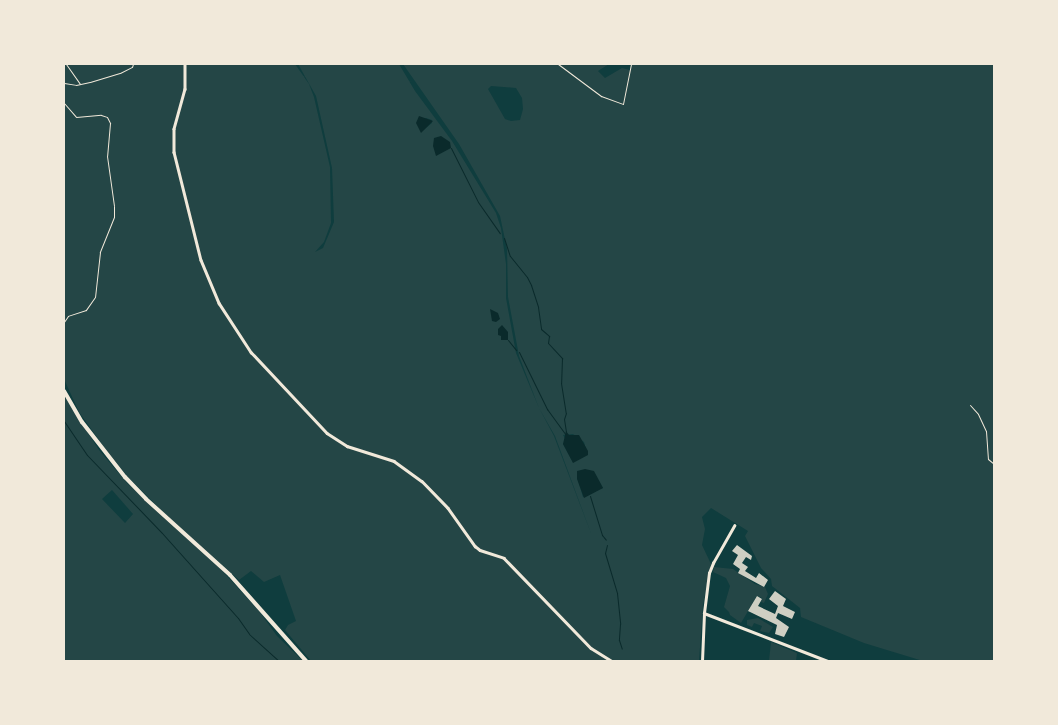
<!DOCTYPE html>
<style>
body{margin:0}
#map{position:relative;width:1058px;height:725px;overflow:hidden;background:#0f3d3e;font-family:Rubik,sans-serif}
div>[style]{position:absolute}
[style*='--x']{left:calc(var(--x)*1px);top:calc(var(--y)*1px);width:calc(var(--w)*1px);rotate:calc(var(--a)*1deg)}
.green>*{inset:0;background:#244646}
.water>*{inset:0;background:#0a2a2b}
.stream>*{height:1px;margin:-0.5px;padding:0 0.5px;transform-origin:0.5px;border-radius:0.5px;background:#0a2a2b}
.building>*{inset:0;background:#cfcfc3}
.path>*{height:1px;margin:-0.5px;padding:0 0.5px;transform-origin:0.5px;border-radius:0.5px;background:#f1e9da}
.service>*{height:1px;margin:-0.5px;padding:0 0.5px;transform-origin:0.5px;border-radius:0.5px;background:#f1e9da}
.minor>*{height:2.5px;margin:-1.25px;padding:0 1.25px;transform-origin:1.25px;border-radius:1.25px;background:#f1e9da}
.primary>*{height:4px;margin:-2px;padding:0 2px;transform-origin:2px;border-radius:2px;background:#f1e9da}
span{translate:-50% -50%;white-space:nowrap;text-align:center;line-height:1.15;-webkit-text-stroke:4px #f1e9da;paint-order:stroke}
.frame{position:absolute;inset:0;border:65px solid #f1e9da;pointer-events:none}
</style>
<div id="map">
<div class="green">
<div style="clip-path:polygon(evenodd,64px 64px,295px 64px,309px 84px,314px 97px,330px 167px,331px 223px,324px 242px,315px 252px,323px 248px,334px 222px,332px 168px,316px 96px,298px 64px,399px 64px,415px 91px,452px 141px,496px 213px,501px 228px,506px 264px,506px 298px,516px 353px,539px 408px,554px 436px,592px 536px,555px 436px,539px 408px,519px 356px,508px 297px,507px 249px,500px 216px,459px 144px,403px 64px,609px 64px,598px 71px,605px 78px,622px 68px,630px 70px,631px 64px,994px 64px,994px 661px,923px 661px,864px 643px,801px 617px,800px 608px,772px 586px,771px 579px,761px 568px,745px 536px,748px 531px,711px 508px,702px 517px,705px 529px,702px 545px,711px 564px,703px 605px,699px 661px,311px 661px,285px 630px,288px 625px,296px 621px,280px 575px,264px 582px,251px 571px,239px 580px,162px 511px,128px 477px,104px 447px,79px 412px,64px 379px,64px 64px,491px 86px,516px 88px,522px 98px,523px 109px,520px 120px,511px 121px,505px 119px,488px 89px,491px 86px,64px 64px,426px 118px,432px 120px,432px 123px,421px 132px,418px 119px,426px 118px,64px 64px,573px 434px,584px 442px,586px 449px,573px 462px,563px 444px,566px 440px,563px 435px,573px 434px,64px 64px,595px 474px,603px 488px,583px 497px,577px 477px,595px 474px)"></div>
<div style="clip-path:polygon(evenodd,64px 396px,99px 450px,127px 483px,217px 565px,259px 611px,277px 636px,303px 661px,64px 661px,64px 396px,112px 490px,133px 514px,125px 523px,102px 499px,112px 490px)"></div>
<div style="clip-path:polygon(714px 567px,733px 569px,755px 584px,765px 587px,768px 594px,764px 603px,761px 602px,762px 598px,757px 596px,741px 623px,730px 615px,729px 612px,724px 607px,730px 586px,726px 578px,713px 572px)"></div>
<div style="clip-path:polygon(758px 618px,773px 627px,769px 633px,760px 631px,762px 626px,754px 623px,752px 627px,747px 625px,747px 620px)"></div>
<div style="clip-path:polygon(771px 642px,797px 653px,796px 661px,769px 661px)"></div>
</div>
<div class="water">
<div style="clip-path:polygon(419px 116px,433px 121px,421px 133px,416px 123px)"></div>
<div style="clip-path:polygon(441px 136px,450px 142px,451px 148px,436px 156px,433px 146px,434px 138px)"></div>
<div style="clip-path:polygon(490px 309px,498px 313px,500px 319px,496px 322px,492px 321px)"></div>
<div style="clip-path:polygon(502px 325px,508px 332px,508px 340px,501px 340px,501px 336px,498px 335px,498px 329px)"></div>
<div style="clip-path:polygon(566px 431px,569px 435px,579px 435px,588px 451px,588px 455px,573px 463px,563px 444px)"></div>
<div style="clip-path:polygon(585px 469px,594px 471px,603px 488px,584px 498px,577px 479px,577px 471px)"></div>
</div>
<div class="stream">
<div style="--x:451;--y:148;--w:60;--a:63.4"></div>
<div style="--x:478;--y:202;--w:38;--a:55"></div>
<div style="--x:504;--y:238;--w:19;--a:72"></div>
<div style="--x:510;--y:256;--w:27;--a:51"></div>
<div style="--x:527;--y:277;--w:9;--a:63"></div>
<div style="--x:531;--y:285;--w:23;--a:72"></div>
<div style="--x:538;--y:307;--w:22;--a:82"></div>
<div style="--x:541;--y:329;--w:11;--a:41"></div>
<div style="--x:549;--y:336;--w:7;--a:98"></div>
<div style="--x:548;--y:343;--w:21;--a:47"></div>
<div style="--x:562;--y:358;--w:25;--a:92"></div>
<div style="--x:561;--y:383;--w:30;--a:81"></div>
<div style="--x:566;--y:413;--w:6;--a:108"></div>
<div style="--x:564;--y:419;--w:13;--a:81"></div>
<div style="--x:508;--y:340;--w:13;--a:51"></div>
<div style="--x:519;--y:352;--w:64;--a:63.8"></div>
<div style="--x:547;--y:409;--w:31;--a:54"></div>
<div style="--x:64;--y:421;--w:41;--a:55.9"></div>
<div style="--x:87;--y:455;--w:108;--a:46.1"></div>
<div style="--x:162;--y:533;--w:114;--a:48.2"></div>
<div style="--x:238;--y:618;--w:19;--a:55"></div>
<div style="--x:249;--y:634;--w:40;--a:42"></div>
<div style="--x:590;--y:496;--w:41;--a:72.9"></div>
<div style="--x:602;--y:535;--w:6;--a:51"></div>
<div style="--x:607;--y:545;--w:8;--a:104"></div>
<div style="--x:605;--y:553;--w:42;--a:73.3"></div>
<div style="--x:617;--y:593;--w:31;--a:84"></div>
<div style="--x:620;--y:624;--w:16;--a:94"></div>
<div style="--x:619;--y:640;--w:9;--a:72"></div>
</div>
<div class="building">
<div style="clip-path:polygon(737px 545px,752px 556px,751px 560px,746px 557px,742px 563px,748px 567px,745px 571px,756px 578px,759px 573px,768px 580px,764px 587px,738px 573px,740px 569px,733px 564px,738px 555px,732px 551px)"></div>
<div style="clip-path:polygon(775px 591px,786px 599px,783px 606px,795px 612px,792px 619px,778px 613px,776px 618px,789px 627px,784px 637px,775px 634px,777px 625px,748px 611px,757px 596px,762px 599px,758px 606px,775px 614px,778px 606px,769px 599px)"></div>
</div>
<div class="path">
<div style="--x:970;--y:405;--w:12;--a:48"></div>
<div style="--x:978;--y:414;--w:19;--a:65"></div>
<div style="--x:986;--y:431;--w:28;--a:86"></div>
<div style="--x:988;--y:459;--w:8;--a:40"></div>
</div>
<div class="service">
<div style="--x:66;--y:64;--w:24;--a:55"></div>
<div style="--x:558;--y:64;--w:54;--a:36.7"></div>
<div style="--x:601;--y:96;--w:23;--a:20"></div>
<div style="--x:623;--y:104;--w:41;--a:-78.7"></div>
<div style="--x:64;--y:83;--w:12;--a:9"></div>
<div style="--x:76;--y:85;--w:14;--a:-12"></div>
<div style="--x:90;--y:82;--w:31;--a:-17"></div>
<div style="--x:120;--y:73;--w:13;--a:-27"></div>
<div style="--x:132;--y:67;--w:3;--a:-72"></div>
<div style="--x:64;--y:103;--w:18;--a:49"></div>
<div style="--x:76;--y:117;--w:25;--a:-5"></div>
<div style="--x:101;--y:115;--w:6;--a:18"></div>
<div style="--x:107;--y:117;--w:7;--a:63"></div>
<div style="--x:110;--y:123;--w:33;--a:95"></div>
<div style="--x:107;--y:156;--w:50;--a:82"></div>
<div style="--x:114;--y:206;--w:11;--a:90"></div>
<div style="--x:114;--y:217;--w:38;--a:112"></div>
<div style="--x:100;--y:252;--w:45;--a:96.3"></div>
<div style="--x:95;--y:297;--w:16;--a:125"></div>
<div style="--x:86;--y:310;--w:19;--a:162"></div>
<div style="--x:68;--y:316;--w:7;--a:124"></div>
</div>
<div class="minor">
<div style="--x:185;--y:64;--w:25;--a:90"></div>
<div style="--x:185;--y:89;--w:41;--a:105.4"></div>
<div style="--x:174;--y:129;--w:23;--a:90"></div>
<div style="--x:174;--y:152;--w:111;--a:76"></div>
<div style="--x:201;--y:260;--w:47;--a:67.3"></div>
<div style="--x:219;--y:303;--w:59;--a:56.9"></div>
<div style="--x:251;--y:352;--w:111;--a:46.8"></div>
<div style="--x:327;--y:433;--w:24;--a:33"></div>
<div style="--x:347;--y:446;--w:49;--a:17.7"></div>
<div style="--x:394;--y:461;--w:34;--a:36"></div>
<div style="--x:422;--y:481;--w:37;--a:46"></div>
<div style="--x:448;--y:508;--w:47;--a:54.6"></div>
<div style="--x:475;--y:546;--w:6;--a:39"></div>
<div style="--x:480;--y:550;--w:25;--a:18"></div>
<div style="--x:504;--y:558;--w:125;--a:46"></div>
<div style="--x:591;--y:648;--w:25;--a:32"></div>
<div style="--x:704;--y:613;--w:133;--a:21.2"></div>
<div style="--x:702;--y:661;--w:48;--a:-87.6"></div>
<div style="--x:704;--y:613;--w:40;--a:-82.9"></div>
<div style="--x:709;--y:573;--w:11;--a:-68"></div>
<div style="--x:713;--y:563;--w:43;--a:-60.4"></div>
</div>
<div class="primary">
<div style="--x:64;--y:391;--w:36;--a:60"></div>
<div style="--x:82;--y:422;--w:70;--a:52"></div>
<div style="--x:125;--y:477;--w:30;--a:46"></div>
<div style="--x:146;--y:499;--w:113;--a:42.1"></div>
<div style="--x:230;--y:575;--w:115;--a:48.5"></div>
</div>
<div class="frame"></div>
</div>
